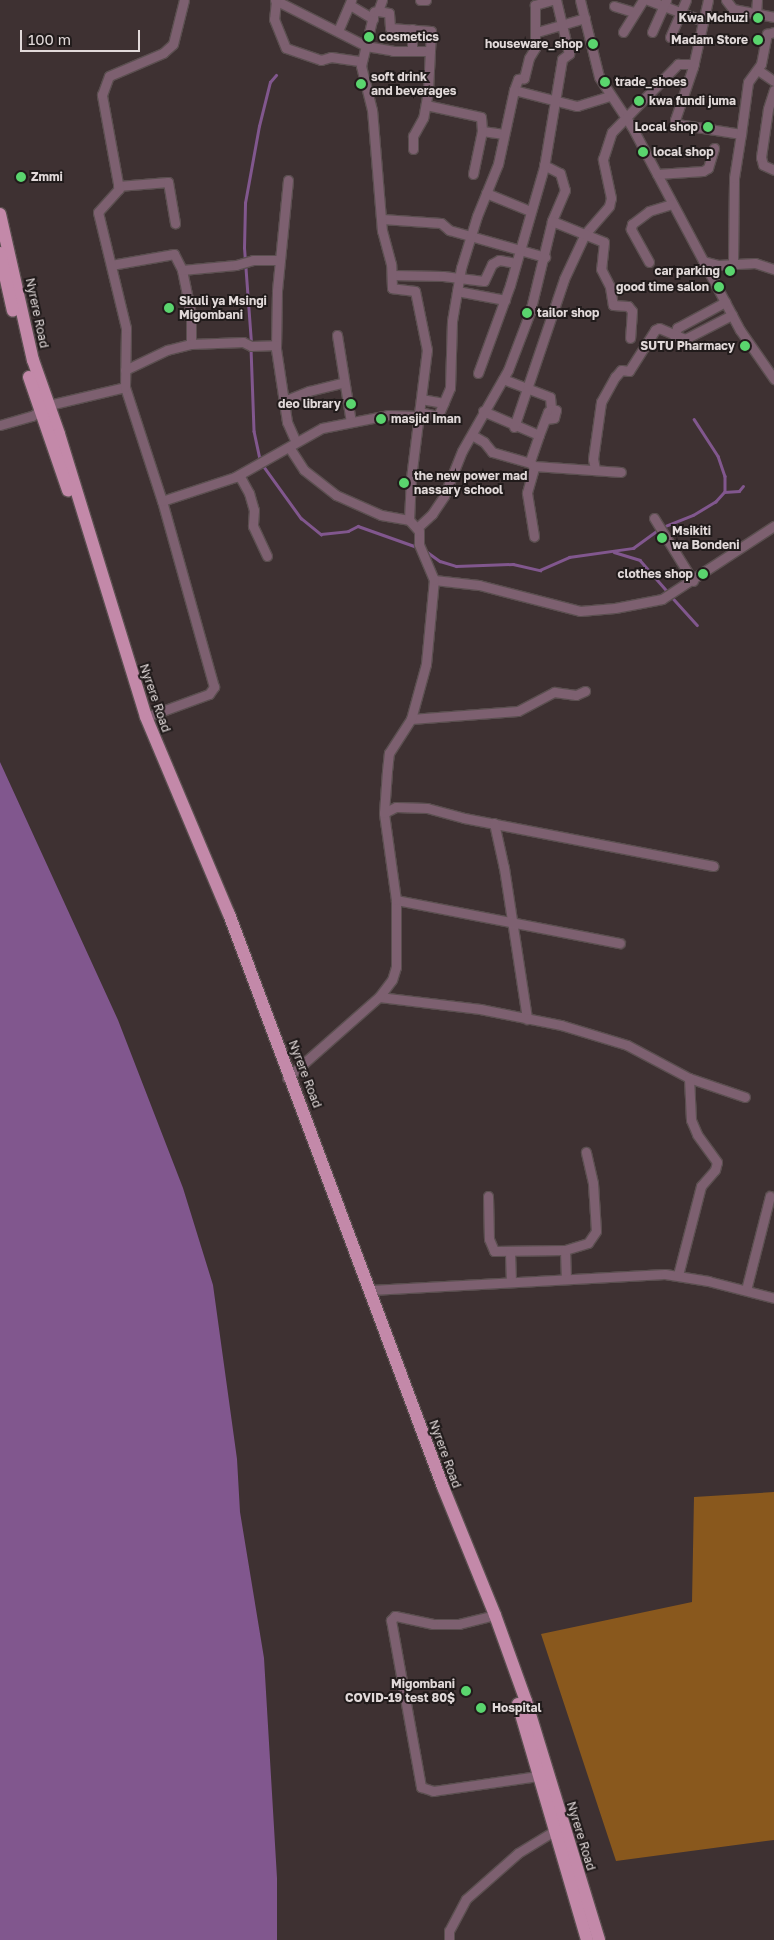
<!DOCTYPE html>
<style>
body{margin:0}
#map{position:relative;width:774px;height:1940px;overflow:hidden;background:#3e3132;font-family:"Golos Text",sans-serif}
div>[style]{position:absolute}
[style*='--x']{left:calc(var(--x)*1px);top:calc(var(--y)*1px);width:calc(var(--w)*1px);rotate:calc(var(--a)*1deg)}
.forest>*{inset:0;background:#89581d}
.water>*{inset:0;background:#81578e}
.stream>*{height:2.5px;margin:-1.25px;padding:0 1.25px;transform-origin:1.25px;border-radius:1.25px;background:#81578e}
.roads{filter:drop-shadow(1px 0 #5b4f50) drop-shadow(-1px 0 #5b4f50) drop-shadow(0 1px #5b4f50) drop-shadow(0 -1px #5b4f50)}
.minor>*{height:9px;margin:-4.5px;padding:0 4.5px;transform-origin:4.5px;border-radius:4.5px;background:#7d6070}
.primary>*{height:12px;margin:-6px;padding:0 6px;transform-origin:6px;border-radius:6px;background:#c389a9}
.dots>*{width:14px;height:14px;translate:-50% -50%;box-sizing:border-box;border:2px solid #211b1b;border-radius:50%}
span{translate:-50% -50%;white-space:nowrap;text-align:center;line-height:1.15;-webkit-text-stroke:4px #211b1b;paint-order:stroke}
.poi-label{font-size:12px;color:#e1d9d9;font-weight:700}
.right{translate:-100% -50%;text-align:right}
.left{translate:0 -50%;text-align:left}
.street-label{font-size:12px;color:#e1d9d9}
.scale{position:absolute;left:20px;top:30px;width:120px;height:22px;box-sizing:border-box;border:2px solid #e1d9d9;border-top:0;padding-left:6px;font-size:15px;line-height:18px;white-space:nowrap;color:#e1d9d9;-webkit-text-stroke:4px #211b1b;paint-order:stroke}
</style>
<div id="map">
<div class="forest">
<div style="clip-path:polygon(774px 1492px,774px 1840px,616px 1861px,541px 1634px,692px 1602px,694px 1497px)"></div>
</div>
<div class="water">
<div style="clip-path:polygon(0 762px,118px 1020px,183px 1188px,213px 1285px,237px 1459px,240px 1512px,264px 1658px,277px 1878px,277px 1940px,0 1940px)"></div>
</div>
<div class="stream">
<div style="--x:251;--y:343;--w:95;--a:-94.2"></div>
<div style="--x:244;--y:248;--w:45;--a:-88.7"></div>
<div style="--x:245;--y:203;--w:78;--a:-79.7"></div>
<div style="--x:259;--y:126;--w:45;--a:-76"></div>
<div style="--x:270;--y:82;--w:9;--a:-49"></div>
<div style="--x:251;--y:348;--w:83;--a:87.9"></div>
<div style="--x:254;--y:431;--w:29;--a:78"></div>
<div style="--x:694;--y:419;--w:44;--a:57"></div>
<div style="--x:718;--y:456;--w:21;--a:71"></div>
<div style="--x:725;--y:476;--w:14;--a:90"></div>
<div style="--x:262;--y:464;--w:67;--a:54.2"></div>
<div style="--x:301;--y:518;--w:26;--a:39"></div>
<div style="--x:321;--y:534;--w:27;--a:-6"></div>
<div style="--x:348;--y:531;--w:11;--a:-27"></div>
<div style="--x:358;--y:526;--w:63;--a:19.6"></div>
<div style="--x:663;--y:527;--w:32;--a:-22"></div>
<div style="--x:693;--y:515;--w:26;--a:-31"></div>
<div style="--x:715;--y:502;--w:13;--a:-48"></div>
<div style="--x:724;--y:492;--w:15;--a:-4"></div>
<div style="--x:739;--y:491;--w:6;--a:-51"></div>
<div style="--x:426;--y:551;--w:17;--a:36"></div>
<div style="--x:440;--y:561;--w:17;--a:17"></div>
<div style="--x:456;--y:566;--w:57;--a:-2"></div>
<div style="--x:513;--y:564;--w:28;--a:13"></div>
<div style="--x:540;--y:570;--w:32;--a:-24"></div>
<div style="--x:569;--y:557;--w:65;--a:-8"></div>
<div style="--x:633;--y:548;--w:31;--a:-36"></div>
<div style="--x:614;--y:552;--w:27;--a:17"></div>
<div style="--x:640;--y:560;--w:43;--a:48.8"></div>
<div style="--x:671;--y:596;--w:39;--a:48"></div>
</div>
<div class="roads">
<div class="minor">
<div style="--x:275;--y:0;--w:102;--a:26.8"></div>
<div style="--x:366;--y:46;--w:27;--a:10"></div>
<div style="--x:393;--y:51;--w:37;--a:0"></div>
<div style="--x:420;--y:0;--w:6;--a:0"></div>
<div style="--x:552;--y:0;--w:18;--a:164"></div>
<div style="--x:535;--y:5;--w:43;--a:90"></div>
<div style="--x:535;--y:48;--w:12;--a:121"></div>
<div style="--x:529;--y:58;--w:21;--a:104"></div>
<div style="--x:524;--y:78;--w:6;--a:171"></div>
<div style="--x:518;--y:79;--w:12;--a:110"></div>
<div style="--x:514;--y:90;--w:65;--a:14.3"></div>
<div style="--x:577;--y:106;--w:34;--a:-17"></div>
<div style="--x:580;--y:0;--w:79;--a:76.1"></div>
<div style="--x:599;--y:77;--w:60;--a:56.6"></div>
<div style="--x:632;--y:127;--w:230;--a:62"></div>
<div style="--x:740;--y:330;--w:60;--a:55.2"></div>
<div style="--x:648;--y:0;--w:59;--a:20.9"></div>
<div style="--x:708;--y:0;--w:69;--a:102.6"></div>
<div style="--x:693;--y:67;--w:56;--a:108.8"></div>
<div style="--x:675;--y:120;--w:4;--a:63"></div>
<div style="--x:677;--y:124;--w:65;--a:8.9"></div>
<div style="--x:741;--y:134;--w:52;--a:-82.3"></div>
<div style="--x:748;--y:82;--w:22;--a:-54"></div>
<div style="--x:761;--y:64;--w:31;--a:-79"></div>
<div style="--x:767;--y:34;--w:7;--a:-16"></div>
<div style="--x:726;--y:0;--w:11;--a:52"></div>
<div style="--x:733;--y:9;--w:42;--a:11"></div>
<div style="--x:276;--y:1;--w:18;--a:96"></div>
<div style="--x:274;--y:19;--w:31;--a:68"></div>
<div style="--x:286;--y:48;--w:37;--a:19"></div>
<div style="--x:321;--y:60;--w:10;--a:-17"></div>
<div style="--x:331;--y:57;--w:30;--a:8"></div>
<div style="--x:350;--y:5;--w:27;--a:31"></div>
<div style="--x:614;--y:6;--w:21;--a:17"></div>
<div style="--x:378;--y:11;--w:11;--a:10"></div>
<div style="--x:389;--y:13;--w:15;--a:86"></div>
<div style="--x:390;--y:28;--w:41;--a:4.2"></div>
<div style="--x:431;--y:31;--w:60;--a:92.9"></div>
<div style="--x:428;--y:91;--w:27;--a:100"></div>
<div style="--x:423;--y:118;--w:21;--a:119"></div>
<div style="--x:413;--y:136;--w:13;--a:90"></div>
<div style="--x:756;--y:14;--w:14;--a:-86"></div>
<div style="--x:412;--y:29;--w:22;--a:90"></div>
<div style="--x:338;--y:31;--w:34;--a:-67"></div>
<div style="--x:537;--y:32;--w:50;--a:-16.3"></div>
<div style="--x:623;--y:32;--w:38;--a:-58"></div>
<div style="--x:652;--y:32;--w:35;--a:-66"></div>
<div style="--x:670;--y:37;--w:40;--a:-66.6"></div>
<div style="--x:758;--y:70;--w:19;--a:35"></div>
<div style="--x:774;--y:90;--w:20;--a:108"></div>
<div style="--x:768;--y:109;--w:49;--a:98.3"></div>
<div style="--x:761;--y:157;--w:8;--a:76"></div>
<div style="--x:763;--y:165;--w:12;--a:24"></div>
<div style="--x:426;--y:105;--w:56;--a:12.3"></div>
<div style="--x:481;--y:117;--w:14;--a:86"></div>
<div style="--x:482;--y:131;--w:22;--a:8"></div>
<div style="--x:544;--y:165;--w:18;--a:27"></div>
<div style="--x:560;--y:173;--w:18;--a:74"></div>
<div style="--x:565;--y:190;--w:34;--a:113"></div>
<div style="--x:473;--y:174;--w:44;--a:-78.2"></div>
<div style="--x:657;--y:174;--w:46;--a:-3.7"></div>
<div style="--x:703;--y:171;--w:6;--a:-31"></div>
<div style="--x:708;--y:168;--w:21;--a:-73"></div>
<div style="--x:288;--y:180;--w:112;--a:95.7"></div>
<div style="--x:277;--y:291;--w:58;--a:91"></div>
<div style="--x:276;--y:349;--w:74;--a:81.4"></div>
<div style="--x:287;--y:422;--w:22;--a:66"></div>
<div style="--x:118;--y:186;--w:50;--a:-4.6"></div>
<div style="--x:168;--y:182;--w:42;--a:80.3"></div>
<div style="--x:486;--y:193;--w:48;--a:22.2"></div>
<div style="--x:382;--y:219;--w:59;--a:3.9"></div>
<div style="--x:441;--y:223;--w:11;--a:41"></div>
<div style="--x:449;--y:230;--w:100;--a:15.7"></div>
<div style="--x:703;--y:261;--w:16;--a:15"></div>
<div style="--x:718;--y:265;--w:37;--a:-3"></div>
<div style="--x:755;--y:263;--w:20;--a:18"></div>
<div style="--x:649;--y:262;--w:38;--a:-119"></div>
<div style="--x:631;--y:229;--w:5;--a:-79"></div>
<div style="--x:632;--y:224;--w:21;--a:-37"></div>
<div style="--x:649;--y:211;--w:24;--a:-17"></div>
<div style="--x:733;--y:263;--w:85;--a:-89.3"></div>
<div style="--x:734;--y:178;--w:45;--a:-81"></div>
<div style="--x:111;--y:265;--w:64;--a:-9.9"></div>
<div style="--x:174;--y:254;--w:18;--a:63"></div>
<div style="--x:392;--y:275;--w:51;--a:1.1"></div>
<div style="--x:443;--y:276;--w:41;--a:7"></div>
<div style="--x:484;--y:281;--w:19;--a:-65"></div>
<div style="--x:492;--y:264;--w:8;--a:-30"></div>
<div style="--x:499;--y:260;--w:17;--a:10"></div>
<div style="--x:457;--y:291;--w:49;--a:10.6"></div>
<div style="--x:337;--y:335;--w:88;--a:80.9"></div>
<div style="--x:674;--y:336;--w:9;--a:-69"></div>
<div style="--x:677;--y:328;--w:55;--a:-28.4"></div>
<div style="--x:191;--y:344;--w:30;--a:-90"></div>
<div style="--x:191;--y:314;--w:45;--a:-101.6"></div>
<div style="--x:182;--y:270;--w:54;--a:-5.3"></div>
<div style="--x:236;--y:265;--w:18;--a:-16"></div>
<div style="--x:253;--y:260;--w:27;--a:0"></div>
<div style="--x:125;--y:370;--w:47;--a:-25.5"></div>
<div style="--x:167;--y:350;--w:25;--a:-14"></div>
<div style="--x:191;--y:344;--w:52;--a:-2.2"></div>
<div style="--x:243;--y:342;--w:9;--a:27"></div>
<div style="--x:251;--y:346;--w:25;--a:-2"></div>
<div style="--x:478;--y:373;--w:94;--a:-70"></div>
<div style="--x:510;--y:285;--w:123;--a:-73.9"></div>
<div style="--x:544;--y:167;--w:109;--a:-80.5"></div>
<div style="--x:562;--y:59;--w:9;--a:-36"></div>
<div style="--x:569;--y:54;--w:56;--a:-103.5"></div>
<div style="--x:503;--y:379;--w:50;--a:21"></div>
<div style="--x:550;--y:397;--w:12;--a:85"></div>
<div style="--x:421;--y:399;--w:23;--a:10"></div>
<div style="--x:284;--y:401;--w:27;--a:-22"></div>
<div style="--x:309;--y:391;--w:36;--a:-14"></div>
<div style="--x:483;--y:411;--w:61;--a:23.2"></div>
<div style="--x:539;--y:435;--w:28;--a:109"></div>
<div style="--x:530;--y:461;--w:8;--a:60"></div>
<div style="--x:534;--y:468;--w:26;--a:106"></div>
<div style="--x:527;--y:493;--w:44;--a:80.8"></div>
<div style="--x:419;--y:412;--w:19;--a:12"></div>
<div style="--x:438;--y:416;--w:30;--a:-67"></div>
<div style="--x:450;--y:388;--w:67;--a:-88.3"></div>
<div style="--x:452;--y:321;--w:54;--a:-80.4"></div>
<div style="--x:461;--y:268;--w:54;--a:-72.9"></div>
<div style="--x:477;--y:216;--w:56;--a:-68"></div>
<div style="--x:498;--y:164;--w:76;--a:-77.8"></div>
<div style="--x:0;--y:425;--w:33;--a:-16"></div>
<div style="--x:32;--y:416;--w:20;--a:-33"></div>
<div style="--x:49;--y:405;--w:78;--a:-13.3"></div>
<div style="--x:514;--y:427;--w:156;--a:-71.3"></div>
<div style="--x:564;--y:279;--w:50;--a:-65"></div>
<div style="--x:585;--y:234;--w:37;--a:-49"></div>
<div style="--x:609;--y:206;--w:8;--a:-76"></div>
<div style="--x:611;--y:198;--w:40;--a:-102"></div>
<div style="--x:603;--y:159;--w:28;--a:-72"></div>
<div style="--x:612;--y:132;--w:95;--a:-45.9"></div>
<div style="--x:678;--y:64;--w:16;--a:0"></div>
<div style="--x:472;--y:435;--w:14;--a:30"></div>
<div style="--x:484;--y:442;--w:13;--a:51"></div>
<div style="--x:492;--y:452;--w:40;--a:16"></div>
<div style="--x:539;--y:435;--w:25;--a:-69"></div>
<div style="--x:548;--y:412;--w:4;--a:-45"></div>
<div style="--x:551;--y:409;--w:5;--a:11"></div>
<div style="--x:556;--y:410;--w:8;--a:104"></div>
<div style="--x:554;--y:418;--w:8;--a:173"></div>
<div style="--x:289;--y:447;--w:27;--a:57"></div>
<div style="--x:304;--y:470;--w:41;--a:38"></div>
<div style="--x:336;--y:495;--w:49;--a:24"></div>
<div style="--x:381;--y:515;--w:28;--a:10"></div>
<div style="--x:534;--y:466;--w:87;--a:3.9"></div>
<div style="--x:595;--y:469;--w:10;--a:-101"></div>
<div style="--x:593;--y:459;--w:58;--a:-82"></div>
<div style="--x:601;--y:402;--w:29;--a:-61"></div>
<div style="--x:615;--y:377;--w:9;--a:-49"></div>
<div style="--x:621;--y:370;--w:8;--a:7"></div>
<div style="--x:629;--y:371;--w:49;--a:-57.6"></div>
<div style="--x:655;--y:330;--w:4;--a:-27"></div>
<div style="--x:659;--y:328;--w:28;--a:23"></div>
<div style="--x:685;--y:339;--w:53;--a:-27.1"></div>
<div style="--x:239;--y:475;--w:21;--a:61"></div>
<div style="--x:249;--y:493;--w:18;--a:74"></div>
<div style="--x:254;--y:510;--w:16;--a:94"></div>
<div style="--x:253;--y:526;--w:33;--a:65"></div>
<div style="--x:162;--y:501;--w:77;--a:-18.2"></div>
<div style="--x:235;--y:477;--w:100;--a:-29.4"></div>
<div style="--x:322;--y:428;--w:67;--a:-11.1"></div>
<div style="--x:388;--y:415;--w:31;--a:2"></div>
<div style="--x:654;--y:518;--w:74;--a:58.2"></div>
<div style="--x:417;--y:528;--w:21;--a:-43"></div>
<div style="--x:432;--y:514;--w:22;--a:-56"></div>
<div style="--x:444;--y:496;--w:48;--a:-68.2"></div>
<div style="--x:462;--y:451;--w:93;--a:-60.4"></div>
<div style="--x:508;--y:370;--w:62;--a:-69.2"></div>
<div style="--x:530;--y:312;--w:94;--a:-76.4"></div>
<div style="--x:552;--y:221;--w:56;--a:22"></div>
<div style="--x:604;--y:242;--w:27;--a:96"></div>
<div style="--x:601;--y:269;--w:20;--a:63"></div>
<div style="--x:610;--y:287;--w:18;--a:81"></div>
<div style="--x:613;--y:305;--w:15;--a:4"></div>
<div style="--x:628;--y:306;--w:6;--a:51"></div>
<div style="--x:632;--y:311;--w:27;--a:94"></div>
<div style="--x:434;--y:580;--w:45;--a:6.3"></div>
<div style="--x:479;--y:585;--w:104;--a:14.4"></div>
<div style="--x:580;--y:611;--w:35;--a:-5"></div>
<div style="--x:615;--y:608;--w:48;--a:-10.8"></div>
<div style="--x:662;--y:599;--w:134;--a:-33.1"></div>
<div style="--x:146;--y:717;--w:67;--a:-20.1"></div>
<div style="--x:209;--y:694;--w:9;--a:-54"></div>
<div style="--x:214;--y:687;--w:193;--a:-105.6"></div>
<div style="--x:162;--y:501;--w:120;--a:-108"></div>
<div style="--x:125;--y:387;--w:59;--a:-89"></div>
<div style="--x:126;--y:328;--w:119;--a:-103.6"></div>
<div style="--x:98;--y:212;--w:31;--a:-48"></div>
<div style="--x:119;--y:189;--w:96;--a:-100.3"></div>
<div style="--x:102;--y:95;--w:20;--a:-70"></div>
<div style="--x:109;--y:76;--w:59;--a:-23.1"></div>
<div style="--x:163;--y:53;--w:13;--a:-42"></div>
<div style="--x:173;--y:44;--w:45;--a:-76"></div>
<div style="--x:411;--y:719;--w:107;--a:-4.3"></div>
<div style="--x:518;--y:711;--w:41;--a:-27.8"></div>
<div style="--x:554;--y:692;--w:22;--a:8"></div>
<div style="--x:576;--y:695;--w:10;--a:-24"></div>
<div style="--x:384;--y:813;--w:13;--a:-27"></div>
<div style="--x:396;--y:807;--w:31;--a:2"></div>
<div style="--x:427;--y:808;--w:38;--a:15"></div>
<div style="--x:464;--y:818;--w:254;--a:10.9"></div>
<div style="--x:494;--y:823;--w:46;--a:77.5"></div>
<div style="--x:504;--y:868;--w:153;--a:81.3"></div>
<div style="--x:396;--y:900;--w:228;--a:10.9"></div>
<div style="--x:379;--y:997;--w:102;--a:6.8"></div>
<div style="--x:480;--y:1009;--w:83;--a:11.2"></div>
<div style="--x:561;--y:1025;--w:69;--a:16.9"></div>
<div style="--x:627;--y:1045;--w:70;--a:28"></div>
<div style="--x:689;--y:1078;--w:59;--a:18.7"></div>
<div style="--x:287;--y:1078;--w:123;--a:-41.4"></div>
<div style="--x:379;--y:997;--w:21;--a:-53"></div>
<div style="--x:392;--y:980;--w:14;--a:-73"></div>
<div style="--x:396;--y:967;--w:67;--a:-90"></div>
<div style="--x:396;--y:900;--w:88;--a:-97.9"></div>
<div style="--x:384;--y:813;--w:42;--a:-85.9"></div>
<div style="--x:387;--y:771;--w:18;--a:-84"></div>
<div style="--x:389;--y:753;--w:40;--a:-57.1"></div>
<div style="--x:411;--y:719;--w:57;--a:-74.7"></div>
<div style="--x:426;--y:664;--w:84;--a:-84.6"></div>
<div style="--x:434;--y:580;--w:39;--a:-113"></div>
<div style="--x:419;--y:544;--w:13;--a:-90"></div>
<div style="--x:419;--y:531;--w:15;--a:-132"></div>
<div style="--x:409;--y:520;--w:42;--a:-87.3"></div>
<div style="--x:411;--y:478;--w:129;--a:-82.9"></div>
<div style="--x:427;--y:350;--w:60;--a:-101.5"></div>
<div style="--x:415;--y:291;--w:23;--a:-173"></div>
<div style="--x:392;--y:288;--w:24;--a:-92"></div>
<div style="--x:391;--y:264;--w:34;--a:-105"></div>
<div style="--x:382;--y:231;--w:121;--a:-94.7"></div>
<div style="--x:372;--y:110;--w:45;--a:-104"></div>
<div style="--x:361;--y:66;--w:56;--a:-76.5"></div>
<div style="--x:374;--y:12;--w:4;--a:-14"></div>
<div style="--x:378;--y:11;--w:12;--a:-70"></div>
<div style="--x:488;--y:1196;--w:43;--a:88.7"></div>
<div style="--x:489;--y:1239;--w:13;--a:67"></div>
<div style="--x:494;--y:1251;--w:71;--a:-0.8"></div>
<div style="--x:510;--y:1253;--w:29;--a:88"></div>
<div style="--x:678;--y:1275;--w:92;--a:-75.5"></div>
<div style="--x:701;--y:1186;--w:21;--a:-49"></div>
<div style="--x:715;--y:1170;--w:8;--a:-76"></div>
<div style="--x:717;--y:1162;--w:34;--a:-126"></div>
<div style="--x:697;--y:1134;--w:15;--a:-113"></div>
<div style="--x:691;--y:1120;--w:42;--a:-92.7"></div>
<div style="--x:566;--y:1279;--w:29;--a:-92"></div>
<div style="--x:565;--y:1250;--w:24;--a:-17"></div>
<div style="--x:588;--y:1243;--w:14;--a:-56"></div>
<div style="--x:596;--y:1231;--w:48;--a:-93.6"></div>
<div style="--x:593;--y:1183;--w:32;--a:-103"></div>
<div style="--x:371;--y:1290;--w:294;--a:-3.1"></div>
<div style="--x:665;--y:1274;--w:44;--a:9.2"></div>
<div style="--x:708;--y:1281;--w:68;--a:14.4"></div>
<div style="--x:746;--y:1290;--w:97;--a:-75.7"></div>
<div style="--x:495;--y:1615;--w:37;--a:166"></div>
<div style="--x:459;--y:1624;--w:26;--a:180"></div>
<div style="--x:433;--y:1624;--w:39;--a:-168"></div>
<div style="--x:395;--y:1616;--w:6;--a:135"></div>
<div style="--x:391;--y:1620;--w:170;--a:79.8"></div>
<div style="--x:421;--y:1787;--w:13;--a:18"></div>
<div style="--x:433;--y:1791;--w:107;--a:-8.1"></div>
<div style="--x:449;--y:1940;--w:9;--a:-90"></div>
<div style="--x:449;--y:1931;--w:36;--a:-62"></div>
<div style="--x:466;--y:1899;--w:69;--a:-41.5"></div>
<div style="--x:518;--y:1853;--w:48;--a:-31.4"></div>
</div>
<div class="primary">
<div style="--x:0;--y:214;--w:150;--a:77.3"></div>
<div style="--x:33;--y:360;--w:78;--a:70.6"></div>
<div style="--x:59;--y:434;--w:296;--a:72.9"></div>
<div style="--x:146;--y:717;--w:214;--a:67.2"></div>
<div style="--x:229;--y:914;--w:612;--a:69.52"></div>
<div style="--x:443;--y:1487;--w:138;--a:67.9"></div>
<div style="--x:495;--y:1615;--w:91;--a:70.2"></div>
<div style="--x:526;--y:1701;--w:250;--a:73"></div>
<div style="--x:0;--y:253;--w:59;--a:77.4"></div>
<div style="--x:29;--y:377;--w:120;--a:71"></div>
<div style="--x:518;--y:1704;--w:246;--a:73.7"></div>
</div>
</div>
<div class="dots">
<div style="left:758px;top:18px;background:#5ad56e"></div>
<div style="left:369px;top:37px;background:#5ad56e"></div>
<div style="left:758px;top:40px;background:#5ad56e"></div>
<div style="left:593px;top:44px;background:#5ad56e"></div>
<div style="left:605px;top:82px;background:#5ad56e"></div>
<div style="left:361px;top:84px;background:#5ad56e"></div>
<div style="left:639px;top:101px;background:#5ad56e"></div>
<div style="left:708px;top:127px;background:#5ad56e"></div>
<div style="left:643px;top:152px;background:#5ad56e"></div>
<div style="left:21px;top:177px;background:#5ad56e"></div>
<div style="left:730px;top:271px;background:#5ad56e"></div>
<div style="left:719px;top:287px;background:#5ad56e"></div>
<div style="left:169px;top:308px;background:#5ad56e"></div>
<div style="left:527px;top:313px;background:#5ad56e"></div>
<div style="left:745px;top:346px;background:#5ad56e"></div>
<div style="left:351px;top:404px;background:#5ad56e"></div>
<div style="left:381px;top:419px;background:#5ad56e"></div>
<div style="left:404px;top:483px;background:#5ad56e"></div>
<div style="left:662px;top:538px;background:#5ad56e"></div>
<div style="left:703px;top:574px;background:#5ad56e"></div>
<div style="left:466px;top:1691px;background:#5ad56e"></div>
<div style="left:481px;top:1708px;background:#5ad56e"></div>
</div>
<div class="poi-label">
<span class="right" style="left:748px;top:18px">Kwa Mchuzi</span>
<span class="left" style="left:379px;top:37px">cosmetics</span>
<span class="right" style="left:748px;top:40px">Madam Store</span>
<span class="right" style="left:583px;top:44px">houseware_shop</span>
<span class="left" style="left:371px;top:84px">soft drink<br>and beverages</span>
<span class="left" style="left:615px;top:82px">trade_shoes</span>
<span class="left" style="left:649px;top:101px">kwa fundi juma</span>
<span class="right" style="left:698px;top:127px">Local shop</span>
<span class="left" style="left:653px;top:152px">local shop</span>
<span class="left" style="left:31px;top:177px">Zmmi</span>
<span class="right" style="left:720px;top:271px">car parking</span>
<span class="right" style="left:709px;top:287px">good time salon</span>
<span class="left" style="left:179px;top:308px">Skuli ya Msingi<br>Migombani</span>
<span class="left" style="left:537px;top:313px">tailor shop</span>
<span class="right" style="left:735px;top:346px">SUTU Pharmacy</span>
<span class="right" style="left:341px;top:404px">deo library</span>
<span class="left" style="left:391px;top:419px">masjid Iman</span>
<span class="left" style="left:414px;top:483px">the new power mad<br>nassary school</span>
<span class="left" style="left:672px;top:538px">Msikiti<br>wa Bondeni</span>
<span class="right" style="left:693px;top:574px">clothes shop</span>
<span class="right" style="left:455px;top:1691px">Migombani<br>COVID-19 test 80$</span>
<span class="left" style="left:492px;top:1708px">Hospital</span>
</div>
<div class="street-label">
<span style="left:37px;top:313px;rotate:78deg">Nyrere Road</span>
<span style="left:155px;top:698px;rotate:71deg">Nyrere Road</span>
<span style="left:305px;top:1074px;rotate:69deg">Nyrere Road</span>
<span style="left:445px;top:1454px;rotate:70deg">Nyrere Road</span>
<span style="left:581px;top:1836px;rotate:73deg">Nyrere Road</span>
</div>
<div class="scale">100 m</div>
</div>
